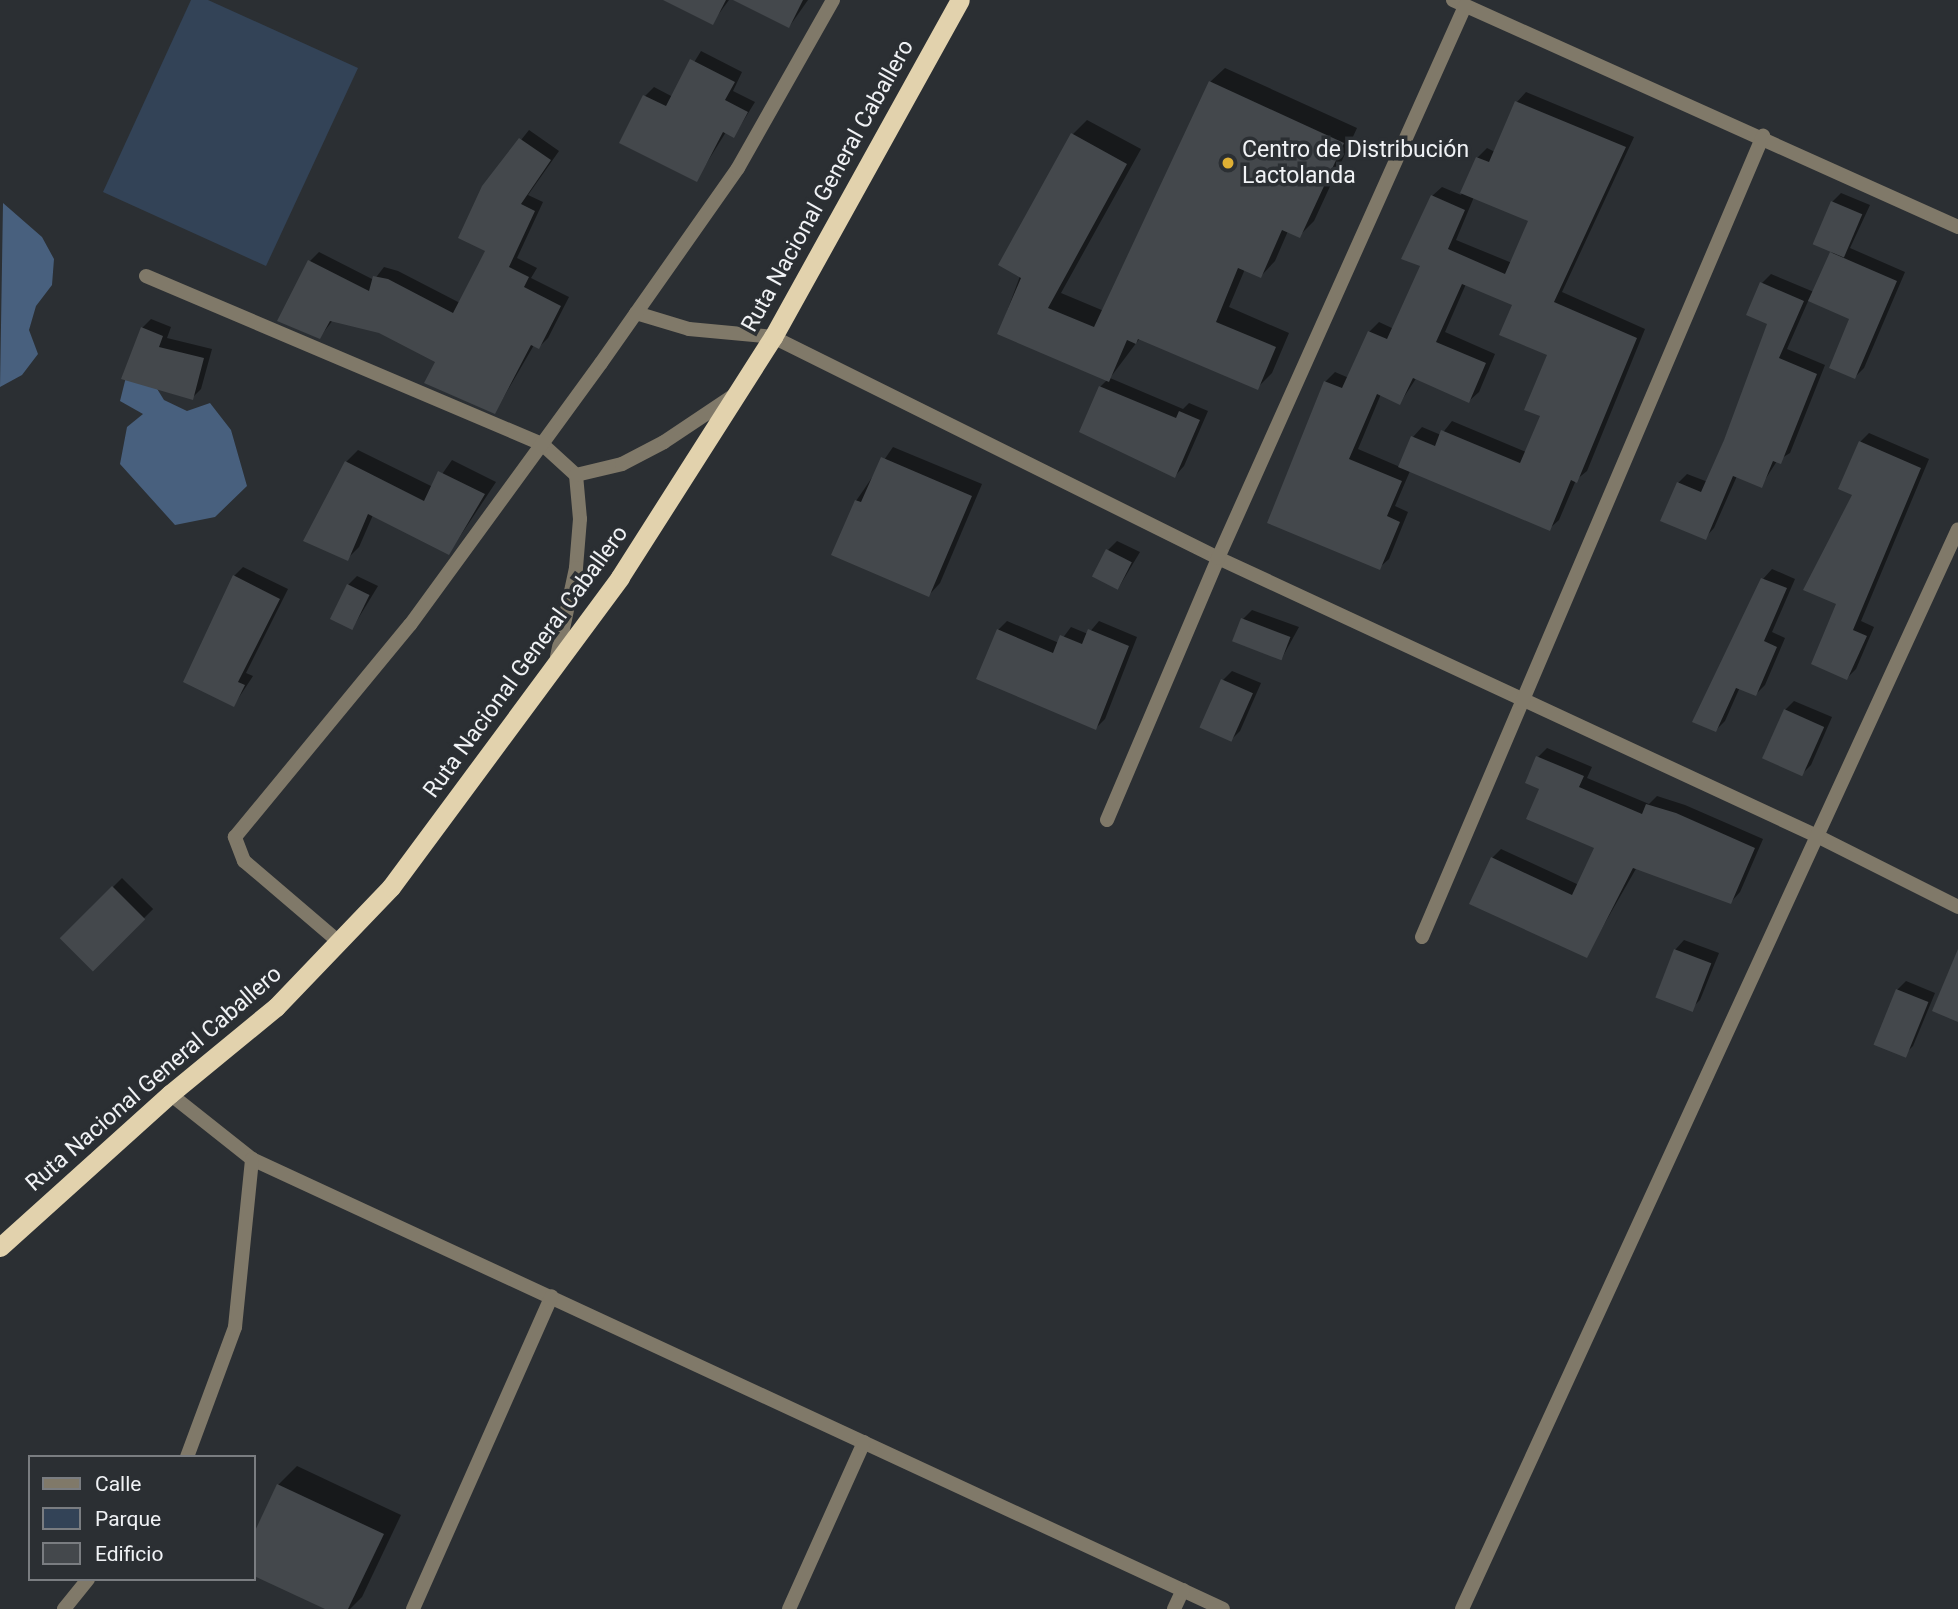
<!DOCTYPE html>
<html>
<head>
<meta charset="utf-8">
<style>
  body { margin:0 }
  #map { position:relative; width:1958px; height:1609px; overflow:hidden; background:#2b2f33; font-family:Roboto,sans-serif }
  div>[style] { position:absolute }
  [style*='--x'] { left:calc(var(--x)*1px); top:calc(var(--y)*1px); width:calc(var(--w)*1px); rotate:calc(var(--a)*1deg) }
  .green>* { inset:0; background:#334357 }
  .forest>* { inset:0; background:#48607e }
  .shadow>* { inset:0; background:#0007; transform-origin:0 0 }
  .building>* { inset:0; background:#44484c; transform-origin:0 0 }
  .minor>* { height:14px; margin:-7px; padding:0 7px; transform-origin:7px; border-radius:7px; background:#807969 }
  .trunk>* { height:19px; margin:-9.5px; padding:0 9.5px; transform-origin:9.5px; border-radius:9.5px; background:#e2d2ad }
  .dots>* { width:19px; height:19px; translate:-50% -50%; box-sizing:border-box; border:4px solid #2b2f33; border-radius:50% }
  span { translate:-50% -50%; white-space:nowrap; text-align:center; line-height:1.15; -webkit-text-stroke:7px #2b2f33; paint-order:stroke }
  .poi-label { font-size:23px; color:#f0f2f5 }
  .left { translate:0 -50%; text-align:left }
  .street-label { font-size:23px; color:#f0f2f5 }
  .legend { position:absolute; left:28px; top:1455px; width:228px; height:126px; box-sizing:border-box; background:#2b2f33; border:2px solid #7a7d81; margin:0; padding:9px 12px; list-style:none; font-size:21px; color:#f0f2f5 }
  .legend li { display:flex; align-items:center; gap:14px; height:35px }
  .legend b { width:35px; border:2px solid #7a7d81 }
</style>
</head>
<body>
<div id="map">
  <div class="green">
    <i style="clip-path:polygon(191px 0,208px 0,358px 68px,266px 266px,103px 192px)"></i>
  </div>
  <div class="forest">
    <i style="clip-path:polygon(3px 203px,42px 237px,54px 259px,52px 285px,36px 306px,29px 330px,38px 354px,22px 375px,0 387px)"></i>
    <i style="clip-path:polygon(126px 377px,151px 379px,164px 400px,187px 411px,210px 403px,231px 430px,247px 486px,215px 517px,175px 525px,120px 464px,127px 427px,143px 414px,120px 401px)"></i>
  </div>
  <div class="shadow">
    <i style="clip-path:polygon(667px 0,729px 0,712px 23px)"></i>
    <i style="clip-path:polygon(737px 0,808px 0,789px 27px)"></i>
    <i style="clip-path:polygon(701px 51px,742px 72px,733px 91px,755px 102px,734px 136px,726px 132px,696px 180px,645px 96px,654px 87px,673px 97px)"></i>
    <i style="clip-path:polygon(1225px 68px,1357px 128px,1314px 221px,1299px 236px,1288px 231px,1275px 261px,1261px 276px,1245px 269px,1229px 307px,1289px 333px,1272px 373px,1257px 388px,1140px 338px,1110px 378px,1183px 409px,1189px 403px,1208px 411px,1184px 466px,1175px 476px,1100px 387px,1108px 379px,999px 333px,1072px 135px,1087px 120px,1141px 149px,1061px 293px,1104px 311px,1210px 82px)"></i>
    <i style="clip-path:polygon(evenodd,1526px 92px,1634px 137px,1562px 292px,1645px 329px,1587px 471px,1576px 480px,1559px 520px,1549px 529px,1410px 471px,1395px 506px,1408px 512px,1389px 559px,1379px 568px,1325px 382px,1335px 372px,1349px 378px,1369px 332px,1379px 322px,1394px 329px,1423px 265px,1432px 196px,1442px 187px,1461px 195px,1477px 158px,1487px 148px,1495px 152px,1517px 102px,1526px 92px,1474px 197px,1530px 221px,1512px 263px,1456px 240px,1474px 197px,1526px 92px,1466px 284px,1514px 304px,1550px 354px,1542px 415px,1526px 452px,1452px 421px,1441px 435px,1422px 427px,1413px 437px,1400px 467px,1358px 449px,1381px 394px,1400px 403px,1417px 377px,1469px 401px,1479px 392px,1495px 354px,1445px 332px,1466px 284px)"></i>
    <i style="clip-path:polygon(529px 130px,559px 151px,528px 195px,543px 202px,517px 258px,537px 268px,531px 278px,569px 297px,548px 338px,539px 347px,534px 345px,495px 412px,437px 362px,380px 332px,333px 320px,320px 337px,310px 261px,319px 252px,374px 280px,384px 267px,398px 271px,460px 303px,488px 250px,484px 187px)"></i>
    <i style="clip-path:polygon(1841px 193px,1870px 205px,1850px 248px,1905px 272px,1864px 368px,1855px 377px,1852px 318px,1809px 299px,1787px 349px,1825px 365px,1790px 453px,1777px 461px,1761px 486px,1737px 476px,1714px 528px,1705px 538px,1678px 483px,1687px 474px,1708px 482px,1770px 323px,1762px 283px,1771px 274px,1814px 292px,1833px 251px,1832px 202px)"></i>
    <i style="clip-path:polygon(151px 319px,171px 327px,167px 338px,212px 349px,201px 389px,192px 398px,142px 328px)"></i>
    <i style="clip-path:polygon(1869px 433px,1929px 459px,1861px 621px,1874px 627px,1856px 669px,1847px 678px,1839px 603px,1860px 442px)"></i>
    <i style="clip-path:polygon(893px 447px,982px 484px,940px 583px,929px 595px,856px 501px)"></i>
    <i style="clip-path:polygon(358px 450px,433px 487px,452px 460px,496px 482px,449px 553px,373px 515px,359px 547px,347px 559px,346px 462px)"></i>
    <i style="clip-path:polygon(1117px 541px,1140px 552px,1119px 587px,1108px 550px)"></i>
    <i style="clip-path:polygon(243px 567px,288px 589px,246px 673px,253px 676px,234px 705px,234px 576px)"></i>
    <i style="clip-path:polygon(1772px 569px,1795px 579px,1772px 632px,1785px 638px,1765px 685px,1756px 694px,1740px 687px,1725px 721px,1716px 730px,1695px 721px,1763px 579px)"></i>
    <i style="clip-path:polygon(357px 576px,378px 586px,353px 627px,348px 585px)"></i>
    <i style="clip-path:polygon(1252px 610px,1299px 627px,1282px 658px,1243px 619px)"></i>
    <i style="clip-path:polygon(1007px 621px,1059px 643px,1071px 627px,1088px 634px,1099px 621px,1137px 637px,1105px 719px,1096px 728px,998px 630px)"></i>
    <i style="clip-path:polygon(1232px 671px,1261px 683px,1240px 731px,1231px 740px,1202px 727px,1223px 680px)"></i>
    <i style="clip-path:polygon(1794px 701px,1832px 717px,1811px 765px,1802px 774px,1785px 710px)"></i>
    <i style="clip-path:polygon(1547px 748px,1592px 767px,1587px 778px,1649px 804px,1657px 796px,1685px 805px,1763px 839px,1740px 892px,1731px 902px,1637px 867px,1586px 956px,1492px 858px,1501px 849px,1579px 885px,1596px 847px,1541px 788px,1538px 757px)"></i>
    <i style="left:122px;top:878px;width:44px;height:84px;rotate:45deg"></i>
    <i style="clip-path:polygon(1684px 940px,1719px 953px,1700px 1000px,1691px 1009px,1675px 950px)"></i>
    <i style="clip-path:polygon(1906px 981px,1935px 993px,1913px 1046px,1903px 1056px,1897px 990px)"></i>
    <i style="clip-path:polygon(297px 1466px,401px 1515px,362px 1597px,350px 1609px,330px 1609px,254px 1574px,254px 1537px,278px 1485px)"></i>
  </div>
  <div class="building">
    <i style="clip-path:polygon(663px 0,726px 0,713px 25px)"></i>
    <i style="clip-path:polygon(733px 0,803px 0,789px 28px)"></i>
    <i style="clip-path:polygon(690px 59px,735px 82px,725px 100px,748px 112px,734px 138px,723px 132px,697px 182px,619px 143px,643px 95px,666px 106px)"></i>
    <i style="clip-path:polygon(1209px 81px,1344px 143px,1300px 238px,1282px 230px,1261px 278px,1238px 268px,1216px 322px,1276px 347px,1258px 390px,1138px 339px,1136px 344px,1127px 340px,1109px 382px,997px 334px,1021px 278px,998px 265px,1071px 133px,1127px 164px,1048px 308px,1094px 327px)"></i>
    <i style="clip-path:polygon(1515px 101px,1626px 147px,1554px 302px,1637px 338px,1577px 483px,1571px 480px,1550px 531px,1398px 467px,1411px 436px,1435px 446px,1441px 430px,1520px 463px,1540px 416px,1524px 410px,1547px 355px,1499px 335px,1512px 305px,1462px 284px,1436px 342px,1486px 363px,1469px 403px,1413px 378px,1400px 405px,1377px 394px,1349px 459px,1402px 481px,1387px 516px,1400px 522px,1380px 570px,1267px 523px,1324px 381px,1342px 388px,1368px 331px,1387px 339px,1420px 266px,1401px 259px,1431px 195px,1465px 210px,1448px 249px,1505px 274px,1528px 221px,1460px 193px,1476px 157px,1489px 162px)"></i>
    <i style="clip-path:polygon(519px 138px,551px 160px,521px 204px,535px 211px,509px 267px,529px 277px,524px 287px,561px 306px,539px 349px,531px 345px,495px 414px,424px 383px,435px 362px,379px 333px,330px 321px,320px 339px,277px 321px,308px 260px,369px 291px,373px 276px,388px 279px,453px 313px,485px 251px,458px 238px,482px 186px)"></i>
    <i style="left:1831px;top:201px;width:34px;height:47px;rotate:23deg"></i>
    <i style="clip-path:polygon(1830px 252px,1897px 281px,1855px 379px,1829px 368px,1849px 319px,1808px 301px)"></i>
    <i style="clip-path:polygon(1760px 282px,1804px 301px,1779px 358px,1817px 374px,1781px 464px,1773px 461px,1762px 488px,1733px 476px,1706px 540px,1660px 521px,1677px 482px,1701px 492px,1724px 440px,1767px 324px,1746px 315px)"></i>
    <i style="clip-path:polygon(141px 327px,163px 336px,159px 347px,204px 358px,193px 400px,121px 379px)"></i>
    <i style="clip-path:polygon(1099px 386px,1176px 418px,1179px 411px,1200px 420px,1175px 478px,1079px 432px)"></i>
    <i style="clip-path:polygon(1859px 441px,1921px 468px,1853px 630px,1867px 636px,1847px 680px,1811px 664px,1836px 604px,1803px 590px,1852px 495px,1838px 489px)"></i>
    <i style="clip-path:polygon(881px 457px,972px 496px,929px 597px,831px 555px,855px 500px,861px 502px)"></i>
    <i style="clip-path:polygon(345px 461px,424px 501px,438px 471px,485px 494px,449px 555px,368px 514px,348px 561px,303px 541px)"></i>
    <i style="left:1106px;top:549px;width:29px;height:31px;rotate:27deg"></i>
    <i style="clip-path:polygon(233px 575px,280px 599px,238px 682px,245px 685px,234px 707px,183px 682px)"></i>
    <i style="clip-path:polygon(1761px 578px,1787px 588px,1764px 641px,1777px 647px,1756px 696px,1736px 688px,1716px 732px,1692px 722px)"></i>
    <i style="left:347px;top:584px;width:25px;height:39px;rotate:26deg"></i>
    <i style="left:1241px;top:618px;width:53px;height:25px;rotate:21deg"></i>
    <i style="clip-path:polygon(997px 629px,1053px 653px,1060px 635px,1082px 644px,1088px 629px,1129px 646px,1096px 730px,976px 679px)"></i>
    <i style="left:1221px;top:679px;width:35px;height:53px;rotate:24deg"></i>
    <i style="left:1784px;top:709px;width:44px;height:54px;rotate:24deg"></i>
    <i style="clip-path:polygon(1536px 756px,1584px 776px,1579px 787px,1642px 814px,1646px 804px,1676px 813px,1755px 848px,1731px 904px,1633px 868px,1587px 958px,1469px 904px,1491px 857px,1572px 895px,1594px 848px,1526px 819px,1539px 789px,1525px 783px)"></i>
    <i style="left:112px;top:886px;width:47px;height:74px;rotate:45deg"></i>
    <i style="left:1674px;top:949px;width:40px;height:52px;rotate:21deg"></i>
    <i style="clip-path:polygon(1958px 949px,1958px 1022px,1932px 1011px)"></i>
    <i style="left:1896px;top:989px;width:35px;height:60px;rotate:22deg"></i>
    <i style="clip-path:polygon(277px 1484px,384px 1534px,348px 1609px,325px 1609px,254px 1576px,254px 1533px)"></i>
  </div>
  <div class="minor">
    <i style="--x:1453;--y:0;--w:554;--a:24.2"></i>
    <i style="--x:146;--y:276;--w:430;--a:23"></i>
    <i style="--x:542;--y:444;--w:46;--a:42.4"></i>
    <i style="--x:576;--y:475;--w:44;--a:84.8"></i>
    <i style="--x:580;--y:519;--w:49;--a:94.7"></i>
    <i style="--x:576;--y:568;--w:91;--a:102.1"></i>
    <i style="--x:636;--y:313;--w:55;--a:16.8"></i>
    <i style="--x:689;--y:329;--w:84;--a:5.4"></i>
    <i style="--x:773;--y:337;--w:497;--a:26.4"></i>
    <i style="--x:1218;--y:558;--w:663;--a:24.9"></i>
    <i style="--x:1819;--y:837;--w:156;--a:26.7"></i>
    <i style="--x:576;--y:475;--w:47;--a:-13.4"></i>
    <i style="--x:622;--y:464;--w:47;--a:-27.6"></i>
    <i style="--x:664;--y:442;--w:83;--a:-33.7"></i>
    <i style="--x:1107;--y:820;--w:285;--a:-67"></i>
    <i style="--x:1218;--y:558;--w:605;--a:-65.89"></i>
    <i style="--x:1422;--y:937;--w:871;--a:-66.94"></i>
    <i style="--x:339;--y:942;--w:125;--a:-139.5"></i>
    <i style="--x:244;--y:861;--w:26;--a:-111"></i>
    <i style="--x:235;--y:837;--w:275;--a:-50.5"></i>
    <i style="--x:410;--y:625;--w:324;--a:-53.9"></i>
    <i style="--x:601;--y:363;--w:238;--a:-54.9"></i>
    <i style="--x:738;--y:168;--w:193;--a:-60.5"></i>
    <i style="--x:170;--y:1094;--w:105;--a:38.4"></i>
    <i style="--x:252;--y:1159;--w:1070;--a:24.86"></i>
    <i style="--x:187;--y:1457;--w:139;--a:-69.7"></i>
    <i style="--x:235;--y:1327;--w:169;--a:-84.2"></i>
    <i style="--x:64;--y:1609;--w:38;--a:-51"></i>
    <i style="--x:413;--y:1609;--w:342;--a:-66.1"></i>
    <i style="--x:789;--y:1609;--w:183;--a:-65.8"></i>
    <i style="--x:1174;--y:1609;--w:21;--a:-65"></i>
    <i style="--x:1462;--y:1609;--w:1188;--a:-65.33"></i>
  </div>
  <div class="trunk">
    <i style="--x:0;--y:1247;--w:229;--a:-42"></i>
    <i style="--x:170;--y:1094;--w:137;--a:-39.4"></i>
    <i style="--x:276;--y:1007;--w:166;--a:-46.2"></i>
    <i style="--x:391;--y:887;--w:385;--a:-53.5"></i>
    <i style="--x:620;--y:577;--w:285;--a:-57.5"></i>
    <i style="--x:773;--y:337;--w:385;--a:-61"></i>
  </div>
  <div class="dots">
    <i style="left:1228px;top:163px;background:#dfb034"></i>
  </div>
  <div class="poi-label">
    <span class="left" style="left:1242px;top:163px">Centro de Distribución<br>Lactolanda</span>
  </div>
  <div class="street-label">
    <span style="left:828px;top:186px;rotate:-61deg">Ruta Nacional General Caballero</span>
    <span style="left:526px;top:662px;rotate:-54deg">Ruta Nacional General Caballero</span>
    <span style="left:154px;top:1079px;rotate:-41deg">Ruta Nacional General Caballero</span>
  </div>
  <ul class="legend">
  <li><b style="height:9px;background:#807969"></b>Calle</li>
  <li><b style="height:19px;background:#334357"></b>Parque</li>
  <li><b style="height:19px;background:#44484c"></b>Edificio</li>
  </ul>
</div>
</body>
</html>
